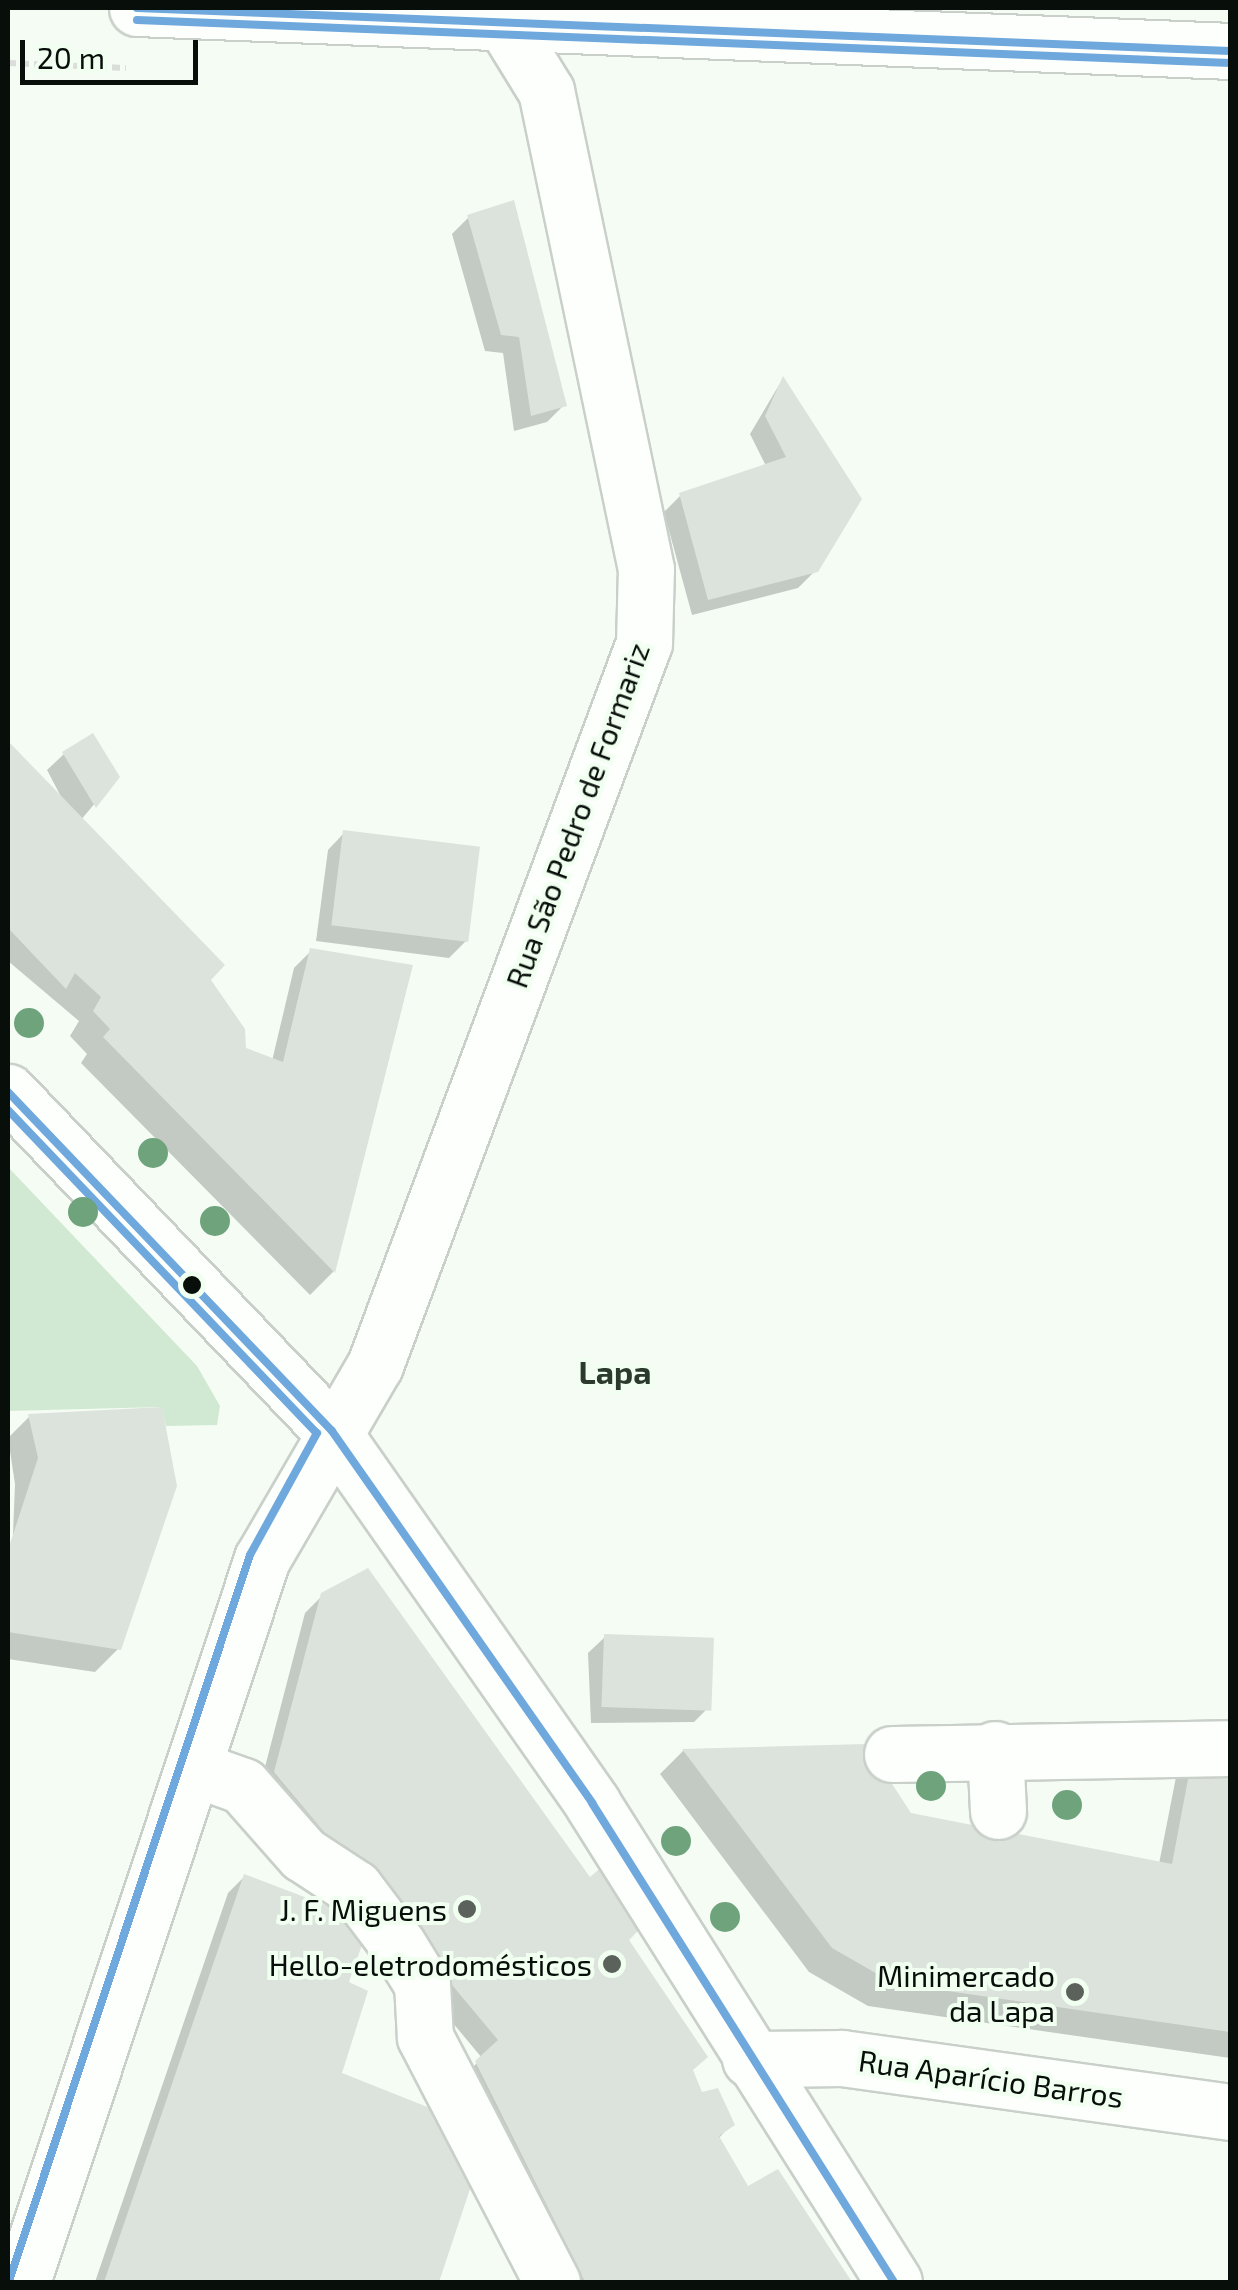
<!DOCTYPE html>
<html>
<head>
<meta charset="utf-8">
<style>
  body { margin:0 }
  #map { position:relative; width:1238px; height:2290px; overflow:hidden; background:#f4fcf4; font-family:"Exo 2",sans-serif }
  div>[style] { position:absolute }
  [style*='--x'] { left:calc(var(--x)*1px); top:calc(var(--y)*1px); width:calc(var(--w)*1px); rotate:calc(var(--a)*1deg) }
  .green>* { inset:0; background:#d1e9d2 }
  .shadow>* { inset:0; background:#0003 }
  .building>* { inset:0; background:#dce3dc; transform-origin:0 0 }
  .path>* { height:6px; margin-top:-3px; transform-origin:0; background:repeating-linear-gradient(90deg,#daddda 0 8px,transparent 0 13px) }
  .roads { filter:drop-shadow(2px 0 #c9cfc9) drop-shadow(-2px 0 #c9cfc9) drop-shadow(0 2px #c9cfc9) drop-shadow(0 -2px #c9cfc9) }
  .minor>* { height:55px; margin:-27.5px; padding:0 27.5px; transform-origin:27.5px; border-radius:27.5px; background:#fdfffd }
  .major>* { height:55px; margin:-27.5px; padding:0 27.5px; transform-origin:27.5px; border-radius:27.5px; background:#fdfffd }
  .bus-1>* { height:8px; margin:-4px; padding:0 4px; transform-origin:4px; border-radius:4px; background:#6fa8dc }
  .bus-2>* { height:8px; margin:-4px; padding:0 4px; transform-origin:4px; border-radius:4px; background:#6fa8dc }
  .trees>* { width:30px; height:30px; margin:-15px; border-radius:50%; background:#6ea37c }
  .dots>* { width:28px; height:28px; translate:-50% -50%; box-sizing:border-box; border:5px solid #f0fff0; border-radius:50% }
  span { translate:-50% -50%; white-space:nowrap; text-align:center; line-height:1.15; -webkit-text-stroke:8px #f0fff0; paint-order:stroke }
  .street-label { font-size:30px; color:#080e09 }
  .poi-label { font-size:30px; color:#080e09 }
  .right { translate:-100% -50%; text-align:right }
  .neighbourhood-label { font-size:32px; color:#2b3a2c; font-weight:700 }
  .frame { position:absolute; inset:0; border:10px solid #080e09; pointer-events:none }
  .scale { position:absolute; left:20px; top:40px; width:178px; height:45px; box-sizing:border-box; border:5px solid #080e09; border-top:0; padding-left:12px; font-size:30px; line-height:35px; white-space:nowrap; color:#080e09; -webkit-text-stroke:8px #f0fff0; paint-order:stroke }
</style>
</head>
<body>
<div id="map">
  <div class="green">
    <i style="clip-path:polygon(8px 1167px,197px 1366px,220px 1406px,217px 1425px,166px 1426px,161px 1407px,8px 1411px)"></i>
  </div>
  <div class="shadow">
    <i style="clip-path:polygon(469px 217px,564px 405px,547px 422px,514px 431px,503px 353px,485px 351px,452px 234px)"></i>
    <i style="clip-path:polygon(782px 380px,816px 570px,798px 588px,692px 615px,664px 512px,681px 495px,766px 466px,750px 434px)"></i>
    <i style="clip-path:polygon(8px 746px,67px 808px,47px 770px,64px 754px,117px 777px,80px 821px,207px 980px,244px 1050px,272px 1061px,294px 968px,311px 951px,410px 967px,333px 1272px,310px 1295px,81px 1063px,87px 1054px,70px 1036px,79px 1021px,8px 961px)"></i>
    <i style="clip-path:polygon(344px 833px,466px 941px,449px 958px,316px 941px,328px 850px)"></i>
    <i style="clip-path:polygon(29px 1417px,119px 1648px,95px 1672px,8px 1659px,15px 1484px,8px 1438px)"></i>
    <i style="clip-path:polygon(323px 1595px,626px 1939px,700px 2095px,732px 2124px,718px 2139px,747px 2189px,778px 2172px,847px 2282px,549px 2282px,460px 2080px,482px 2058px,259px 1790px,305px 1613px)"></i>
    <i style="clip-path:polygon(605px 1637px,711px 1705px,694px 1722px,591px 1723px,588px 1653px)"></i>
    <i style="clip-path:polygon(864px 1747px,910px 1815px,1159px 1864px,1176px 1777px,1193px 1760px,1230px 1768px,1230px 2058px,868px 2006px,809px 1972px,660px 1774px,683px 1751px)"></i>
    <i style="clip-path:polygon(245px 1876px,346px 1983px,339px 2075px,469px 2186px,437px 2282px,95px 2282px,228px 1893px)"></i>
  </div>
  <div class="building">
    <i style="clip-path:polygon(514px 200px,567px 406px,531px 416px,519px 337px,501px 335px,467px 215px)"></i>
    <i style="clip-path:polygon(783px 376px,862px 499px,818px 572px,708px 600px,679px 493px,786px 457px,765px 416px)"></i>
    <i style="clip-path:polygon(93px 733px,120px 777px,96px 808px,62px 752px)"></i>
    <i style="clip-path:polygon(8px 741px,225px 965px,211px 980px,245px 1029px,246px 1048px,283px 1062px,310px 948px,413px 965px,335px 1273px,103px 1037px,110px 1029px,93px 1011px,101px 997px,75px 973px,66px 989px,8px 928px)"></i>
    <i style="left:343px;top:830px;width:138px;height:96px;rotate:7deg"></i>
    <i style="clip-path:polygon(162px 1407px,177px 1486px,121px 1650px,8px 1632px,8px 1550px,38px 1458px,28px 1414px)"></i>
    <i style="clip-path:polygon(368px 1568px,590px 1877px,604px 1865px,644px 1925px,629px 1940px,708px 2057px,693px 2070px,702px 2092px,718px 2088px,735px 2125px,719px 2136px,748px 2186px,778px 2169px,852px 2282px,585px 2282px,475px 2061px,498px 2040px,274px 1772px,321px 1593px)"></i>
    <i style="left:604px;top:1634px;width:110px;height:73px;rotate:2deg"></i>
    <i style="clip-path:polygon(866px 1744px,911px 1813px,1172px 1864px,1192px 1758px,1230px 1765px,1230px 2032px,893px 1983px,832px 1948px,682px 1749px)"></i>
    <i style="clip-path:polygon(244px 1874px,370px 1922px,349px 1982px,368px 1991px,342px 2073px,430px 2108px,471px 2186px,439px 2282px,104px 2282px)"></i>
  </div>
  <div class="path">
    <i style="--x:8;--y:63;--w:118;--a:2.4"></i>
  </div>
  <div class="roads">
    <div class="minor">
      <i style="--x:8;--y:1092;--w:469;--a:46.3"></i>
      <i style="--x:332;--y:1431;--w:454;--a:55"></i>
      <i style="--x:592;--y:1803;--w:566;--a:57.77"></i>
      <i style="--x:995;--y:1749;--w:62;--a:87.2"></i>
      <i style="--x:892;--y:1754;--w:338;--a:-1"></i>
      <i style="--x:193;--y:1768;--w:53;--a:19.8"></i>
      <i style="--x:243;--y:1786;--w:91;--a:48.6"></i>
      <i style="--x:303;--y:1854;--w:62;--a:33.2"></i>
      <i style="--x:355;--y:1888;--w:71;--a:53"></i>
      <i style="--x:398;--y:1945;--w:46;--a:58.4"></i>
      <i style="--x:422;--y:1984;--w:53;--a:86.8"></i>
      <i style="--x:425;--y:2037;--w:276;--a:62.6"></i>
      <i style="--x:750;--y:2059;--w:92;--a:-0.6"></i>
      <i style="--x:842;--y:2058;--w:392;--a:7.9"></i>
      <i style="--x:22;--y:2282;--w:762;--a:-71.64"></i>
      <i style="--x:262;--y:1559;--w:225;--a:-59.8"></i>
      <i style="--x:375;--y:1365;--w:770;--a:-69.57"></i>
      <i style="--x:644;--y:643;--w:74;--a:-88.5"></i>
      <i style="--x:646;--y:569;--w:488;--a:-101.8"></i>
      <i style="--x:546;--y:91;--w:97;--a:-121.6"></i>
    </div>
    <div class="major">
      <i style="--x:137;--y:8;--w:1094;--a:2.25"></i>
    </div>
  </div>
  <div class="bus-1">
    <i style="--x:137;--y:8;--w:1094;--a:2.25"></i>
    <i style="--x:8;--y:1092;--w:469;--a:46.3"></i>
    <i style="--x:332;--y:1431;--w:454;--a:55"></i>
    <i style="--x:592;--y:1803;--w:566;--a:57.77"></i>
  </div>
  <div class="bus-2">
    <i style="--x:137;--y:20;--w:1094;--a:2.25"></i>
    <i style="--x:8;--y:1110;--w:447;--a:46.3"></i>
    <i style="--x:317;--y:1433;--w:139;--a:118.8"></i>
    <i style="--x:250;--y:1555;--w:762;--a:108.36"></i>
  </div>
  <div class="trees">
    <i style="left:29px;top:1023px"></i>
    <i style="left:153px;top:1153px"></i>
    <i style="left:83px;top:1212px"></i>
    <i style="left:215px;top:1221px"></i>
    <i style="left:931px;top:1786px"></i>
    <i style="left:1067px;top:1805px"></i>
    <i style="left:676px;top:1841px"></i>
    <i style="left:725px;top:1917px"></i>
  </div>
  <div class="dots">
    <i style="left:192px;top:1285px;background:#080e09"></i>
    <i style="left:467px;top:1909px;background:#5b615b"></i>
    <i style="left:612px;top:1964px;background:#5b615b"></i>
    <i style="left:1075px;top:1992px;background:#5b615b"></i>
  </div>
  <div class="street-label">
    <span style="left:577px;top:815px;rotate:-70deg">Rua São Pedro de Formariz</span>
    <span style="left:991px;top:2078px;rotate:8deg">Rua Aparício Barros</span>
  </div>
  <div class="poi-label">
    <span class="right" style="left:447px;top:1909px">J. F. Miguens</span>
    <span class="right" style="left:592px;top:1964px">Hello-eletrodomésticos</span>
    <span class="right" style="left:1055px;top:1992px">Minimercado<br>da Lapa</span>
  </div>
  <div class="neighbourhood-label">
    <span style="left:615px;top:1371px">Lapa</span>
  </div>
  <div class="frame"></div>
  <div class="scale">20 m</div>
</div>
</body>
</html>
